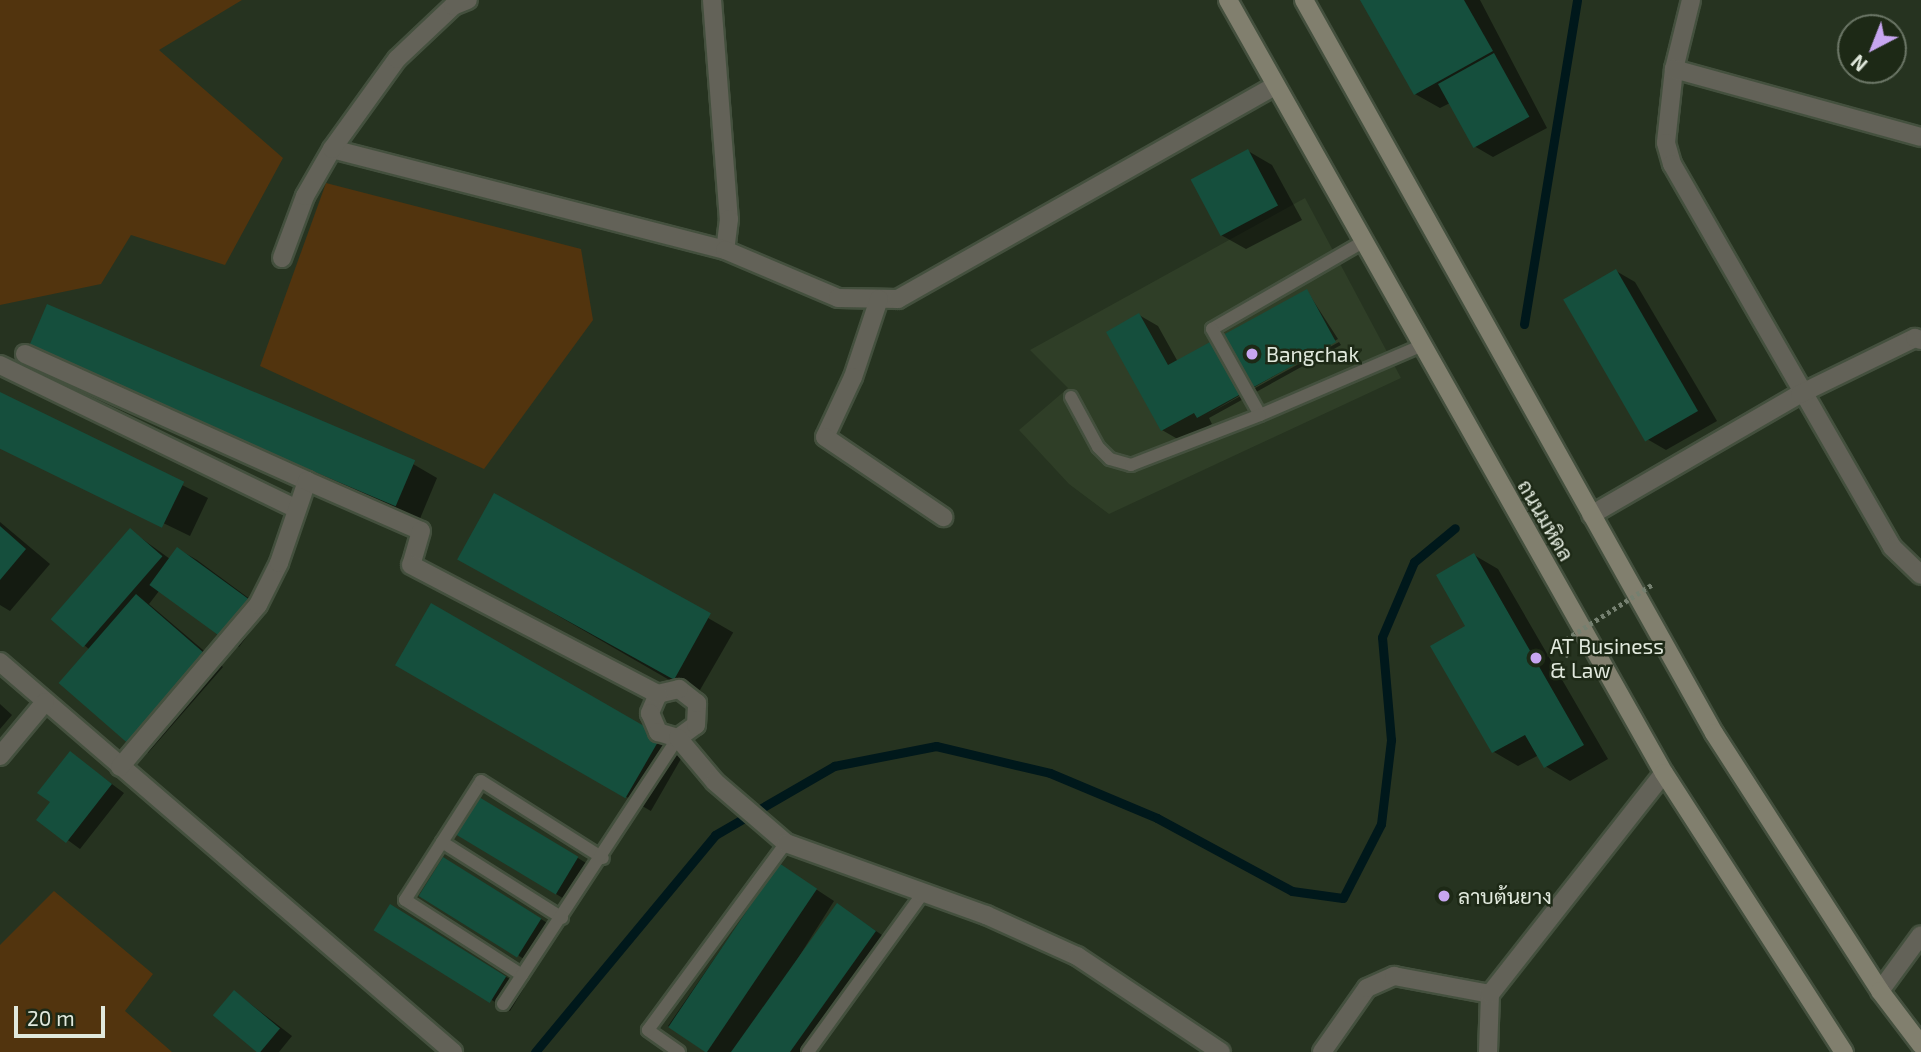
<!DOCTYPE html>
<html>
<head>
<meta charset="utf-8">
<style>
  body { margin:0 }
  #map { position:relative; width:1921px; height:1052px; overflow:hidden; background:#263320; font-family:"Exo 2",Sarabun,sans-serif }
  div>[style] { position:absolute }
  [style*='--x'] { left:calc(var(--x)*1px); top:calc(var(--y)*1px); width:calc(var(--w)*1px); rotate:calc(var(--a)*1deg) }
  .built>* { inset:0; background:#2f3e27 }
  .green>* { inset:0; background:#52340e }
  .shadow>* { inset:0; background:#0007; transform-origin:0 0 }
  .stream>* { height:9px; margin:-4.5px; padding:0 4.5px; transform-origin:4.5px; border-radius:4.5px; background:#00181b }
  .building>* { inset:0; background:#154f3d; transform-origin:0 0 }
  .path>* { height:4.5px; margin-top:-2.25px; transform-origin:0; background:repeating-linear-gradient(90deg,#758070 0 3.5px,transparent 0 7px) }
  .roads { filter:drop-shadow(2px 0 #44503e) drop-shadow(-2px 0 #44503e) drop-shadow(0 2px #44503e) drop-shadow(0 -2px #44503e) }
  .service>* { height:12px; margin:-6px; padding:0 6px; transform-origin:6px; border-radius:6px; background:#636258 }
  .minor>* { height:18px; margin:-9px; padding:0 9px; transform-origin:9px; border-radius:9px; background:#636258 }
  .tertiary>* { height:18px; margin:-9px; padding:0 9px; transform-origin:9px; border-radius:9px; background:#636258 }
  .secondary>* { height:18px; margin:-9px; padding:0 9px; transform-origin:9px; border-radius:9px; background:#817f6e }
  .path-bridge>* { height:4.5px; margin-top:-2.25px; transform-origin:0; background:repeating-linear-gradient(90deg,#758070 0 3.5px,transparent 0 7px) }
  .dots>* { width:19px; height:19px; translate:-50% -50%; box-sizing:border-box; border:4px solid #1d2916; border-radius:50% }
  span { translate:-50% -50%; white-space:nowrap; text-align:center; line-height:1.15; -webkit-text-stroke:5px #1d2916; paint-order:stroke }
  .poi-label { font-size:21px; color:#e1e9dd }
  .left { translate:0 -50%; text-align:left }
  .street-label { font-size:21px; color:#e1e9dd }
  .north { position:absolute; left:1837px; top:14px; width:70px; height:70px; box-sizing:border-box; background:#1d2916; border:2px solid #6b7666; border-radius:50%; rotate:222deg; font-size:19px; font-weight:700; line-height:28px; text-align:center; color:#e1e9dd }
  .north::after { content:''; display:block; margin:auto; width:24px; height:32px; background:#c7a6f0; clip-path:polygon(50% 0,100% 100%,50% 72%,0 100%) }
  .scale { position:absolute; left:14px; top:1006px; width:91px; height:32px; box-sizing:border-box; border:4px solid #e1e9dd; border-top:0; padding-left:9px; font-size:21px; line-height:24px; white-space:nowrap; color:#e1e9dd; -webkit-text-stroke:5px #1d2916; paint-order:stroke }
</style>
</head>
<body>
<div id="map">
  <div class="built">
    <i style="clip-path:polygon(1305px 198px,1401px 378px,1109px 514px,1069px 484px,1019px 430px,1068px 388px,1030px 350px)"></i>
  </div>
  <div class="green">
    <i style="clip-path:polygon(0 0,242px 0,159px 50px,283px 158px,225px 265px,131px 235px,101px 284px,0 305px)"></i>
    <i style="clip-path:polygon(326px 183px,581px 249px,593px 320px,484px 469px,260px 366px)"></i>
    <i style="clip-path:polygon(54px 891px,153px 974px,125px 1011px,172px 1052px,0 1052px,0 945px)"></i>
  </div>
  <div class="shadow">
    <i style="clip-path:polygon(1362px 0,1480px 0,1547px 128px,1493px 157px,1474px 146px,1450px 103px,1440px 108px,1415px 94px)"></i>
    <i style="clip-path:polygon(1248px 151px,1272px 165px,1302px 220px,1246px 249px,1221px 235px)"></i>
    <i style="clip-path:polygon(1616px 271px,1635px 282px,1717px 421px,1666px 450px,1647px 439px)"></i>
    <i style="clip-path:polygon(1307px 291px,1338px 339px,1206px 415px,1339px 342px,1341px 345px,1209px 418px,1212px 424px,1181px 441px,1162px 430px,1139px 315px,1158px 326px,1178px 362px)"></i>
    <i style="clip-path:polygon(54px 363px,413px 464px,437px 478px,419px 521px)"></i>
    <i style="clip-path:polygon(0 394px,208px 498px,190px 536px,0 444px)"></i>
    <i style="left:495px;top:495px;width:275px;height:73px;rotate:30deg"></i>
    <i style="clip-path:polygon(0 522px,50px 564px,10px 611px,0 605px)"></i>
    <i style="clip-path:polygon(130px 530px,170px 559px,178px 549px,197px 560px,266px 611px,239px 647px,159px 591px,149px 604px,223px 667px,148px 753px,129px 742px,90px 650px,52px 619px)"></i>
    <i style="clip-path:polygon(1474px 555px,1498px 569px,1608px 759px,1570px 781px,1545px 766px,1539px 755px,1518px 766px,1494px 752px,1468px 626px)"></i>
    <i style="left:432px;top:606px;width:292px;height:68px;rotate:30deg"></i>
    <i style="clip-path:polygon(0 704px,12px 715px,0 729px)"></i>
    <i style="clip-path:polygon(70px 753px,124px 793px,80px 849px,39px 819px,52px 802px)"></i>
    <i style="clip-path:polygon(499px 810px,596px 869px,574px 905px,556px 894px)"></i>
    <i style="clip-path:polygon(779px 865px,834px 901px,783px 982px,837px 905px,894px 943px,816px 1052px,706px 1052px,668px 1026px)"></i>
    <i style="clip-path:polygon(463px 870px,560px 931px,537px 967px,519px 956px)"></i>
    <i style="clip-path:polygon(410px 917px,524px 988px,510px 1011px,376px 930px)"></i>
    <i style="clip-path:polygon(235px 992px,292px 1036px,279px 1052px,258px 1052px,215px 1016px)"></i>
  </div>
  <div class="stream">
    <i style="--x:1524;--y:324;--w:328;--a:-80.7"></i>
    <i style="--x:535;--y:1052;--w:282;--a:-50.3"></i>
    <i style="--x:715;--y:835;--w:138;--a:-30.1"></i>
    <i style="--x:834;--y:766;--w:104;--a:-11.1"></i>
    <i style="--x:936;--y:746;--w:117;--a:13.3"></i>
    <i style="--x:1050;--y:773;--w:116;--a:22.8"></i>
    <i style="--x:1157;--y:818;--w:153;--a:28.4"></i>
    <i style="--x:1292;--y:891;--w:51;--a:7.8"></i>
    <i style="--x:1343;--y:898;--w:83;--a:-62.8"></i>
    <i style="--x:1381;--y:824;--w:85;--a:-83.2"></i>
    <i style="--x:1391;--y:740;--w:103;--a:-95"></i>
    <i style="--x:1382;--y:637;--w:82;--a:-66.9"></i>
    <i style="--x:1414;--y:562;--w:53;--a:-39.7"></i>
  </div>
  <div class="building">
    <i style="clip-path:polygon(1360px 0,1464px 0,1493px 51px,1414px 95px)"></i>
    <i style="left:1494px;top:53px;width:73px;height:64px;rotate:61deg"></i>
    <i style="left:1248px;top:149px;width:64px;height:65px;rotate:62deg"></i>
    <i style="left:1616px;top:269px;width:164px;height:61px;rotate:60deg"></i>
    <i style="clip-path:polygon(1307px 289px,1336px 342px,1197px 418px,1194px 413px,1161px 431px,1106px 332px,1139px 313px,1168px 365px)"></i>
    <i style="left:47px;top:304px;width:400px;height:50px;rotate:23deg"></i>
    <i style="left:0;top:392px;width:205px;height:51px;rotate:26deg"></i>
    <i style="left:494px;top:493px;width:248px;height:76px;rotate:29deg"></i>
    <i style="clip-path:polygon(0 526px,26px 549px,0 580px)"></i>
    <i style="left:130px;top:528px;width:43px;height:121px;rotate:41deg"></i>
    <i style="left:177px;top:547px;width:88px;height:47px;rotate:36deg"></i>
    <i style="clip-path:polygon(1474px 553px,1584px 745px,1544px 768px,1525px 735px,1492px 753px,1430px 646px,1465px 626px,1436px 575px)"></i>
    <i style="left:136px;top:594px;width:92px;height:118px;rotate:41deg"></i>
    <i style="left:431px;top:603px;width:266px;height:72px;rotate:30deg"></i>
    <i style="clip-path:polygon(70px 751px,112px 784px,66px 843px,36px 820px,50px 802px,37px 793px)"></i>
    <i style="left:479px;top:797px;width:116px;height:44px;rotate:31deg"></i>
    <i style="left:443px;top:857px;width:116px;height:46px;rotate:32deg"></i>
    <i style="left:779px;top:863px;width:46px;height:198px;rotate:34deg"></i>
    <i style="clip-path:polygon(837px 903px,876px 931px,790px 1052px,731px 1052px)"></i>
    <i style="left:390px;top:904px;width:137px;height:31px;rotate:32deg"></i>
    <i style="left:234px;top:990px;width:60px;height:33px;rotate:40deg"></i>
  </div>
  <div class="path">
    <i style="--x:1554;--y:647;--w:17;--a:31"></i>
  </div>
  <div class="roads">
    <div class="service">
      <i style="--x:1361;--y:243;--w:172;--a:150"></i>
      <i style="--x:1212;--y:329;--w:98;--a:60.8"></i>
      <i style="--x:1260;--y:415;--w:174;--a:-23.3"></i>
      <i style="--x:1071;--y:397;--w:57;--a:61.6"></i>
      <i style="--x:1098;--y:447;--w:17;--a:45"></i>
      <i style="--x:1110;--y:459;--w:22;--a:16"></i>
      <i style="--x:1131;--y:465;--w:138;--a:-21.2"></i>
      <i style="--x:442;--y:842;--w:142;--a:32.3"></i>
      <i style="--x:522;--y:975;--w:139;--a:-147.3"></i>
      <i style="--x:405;--y:900;--w:141;--a:-57.4"></i>
      <i style="--x:481;--y:781;--w:144;--a:32.3"></i>
      <i style="--x:503;--y:1004;--w:318;--a:-56.7"></i>
      <i style="--x:679;--y:1052;--w:38;--a:-145"></i>
      <i style="--x:648;--y:1030;--w:232;--a:-53.6"></i>
      <i style="--x:808;--y:1052;--w:198;--a:-54.1"></i>
    </div>
    <div class="minor">
      <i style="--x:712;--y:0;--w:220;--a:85.6"></i>
      <i style="--x:729;--y:219;--w:31;--a:97"></i>
      <i style="--x:1691;--y:0;--w:71;--a:103.8"></i>
      <i style="--x:1674;--y:69;--w:74;--a:96.2"></i>
      <i style="--x:1666;--y:143;--w:22;--a:74"></i>
      <i style="--x:1672;--y:164;--w:442;--a:60.1"></i>
      <i style="--x:1892;--y:547;--w:40;--a:44"></i>
      <i style="--x:1674;--y:69;--w:256;--a:15.4"></i>
      <i style="--x:332;--y:149;--w:406;--a:14.4"></i>
      <i style="--x:725;--y:250;--w:123;--a:23"></i>
      <i style="--x:838;--y:298;--w:60;--a:1"></i>
      <i style="--x:898;--y:299;--w:433;--a:-29.5"></i>
      <i style="--x:282;--y:258;--w:66;--a:-69.6"></i>
      <i style="--x:305;--y:196;--w:54;--a:-60.1"></i>
      <i style="--x:332;--y:149;--w:111;--a:-54.2"></i>
      <i style="--x:397;--y:59;--w:77;--a:-43.4"></i>
      <i style="--x:453;--y:6;--w:16;--a:-22"></i>
      <i style="--x:879;--y:299;--w:82;--a:108.4"></i>
      <i style="--x:853;--y:377;--w:66;--a:115"></i>
      <i style="--x:825;--y:437;--w:143;--a:34.1"></i>
      <i style="--x:25;--y:354;--w:309;--a:24.2"></i>
      <i style="--x:0;--y:365;--w:330;--a:25.9"></i>
      <i style="--x:1591;--y:515;--w:241;--a:-30.1"></i>
      <i style="--x:1800;--y:394;--w:128;--a:-26"></i>
      <i style="--x:1915;--y:338;--w:6;--a:18"></i>
      <i style="--x:0;--y:662;--w:598;--a:40.73"></i>
      <i style="--x:678;--y:738;--w:22;--a:-36"></i>
      <i style="--x:696;--y:725;--w:22;--a:-87"></i>
      <i style="--x:697;--y:703;--w:23;--a:-142"></i>
      <i style="--x:679;--y:689;--w:22;--a:167"></i>
      <i style="--x:658;--y:694;--w:21;--a:113"></i>
      <i style="--x:650;--y:713;--w:21;--a:67"></i>
      <i style="--x:658;--y:732;--w:21;--a:17"></i>
      <i style="--x:678;--y:738;--w:57;--a:49.9"></i>
      <i style="--x:715;--y:782;--w:94;--a:40.7"></i>
      <i style="--x:786;--y:843;--w:213;--a:19.8"></i>
      <i style="--x:986;--y:915;--w:100;--a:24.3"></i>
      <i style="--x:1077;--y:956;--w:173;--a:33.7"></i>
      <i style="--x:0;--y:756;--w:70;--a:-50.2"></i>
      <i style="--x:120;--y:767;--w:213;--a:-49.6"></i>
      <i style="--x:258;--y:605;--w:47;--a:-63.4"></i>
      <i style="--x:279;--y:563;--w:87;--a:-71.1"></i>
      <i style="--x:307;--y:481;--w:124;--a:23.7"></i>
      <i style="--x:421;--y:531;--w:35;--a:106"></i>
      <i style="--x:411;--y:565;--w:279;--a:27.6"></i>
      <i style="--x:1880;--y:991;--w:69;--a:-53.8"></i>
    </div>
    <div class="tertiary">
      <i style="--x:1322;--y:1052;--w:78;--a:-54.9"></i>
      <i style="--x:1367;--y:988;--w:30;--a:-24"></i>
      <i style="--x:1394;--y:976;--w:98;--a:10.6"></i>
      <i style="--x:1488;--y:1052;--w:58;--a:-88"></i>
      <i style="--x:1490;--y:994;--w:281;--a:-51.8"></i>
    </div>
    <div class="secondary">
      <i style="--x:1228;--y:0;--w:887;--a:60.58"></i>
      <i style="--x:1664;--y:773;--w:332;--a:57.2"></i>
      <i style="--x:1304;--y:0;--w:840;--a:60.78"></i>
      <i style="--x:1714;--y:733;--w:307;--a:57.2"></i>
      <i style="--x:1880;--y:991;--w:68;--a:52.8"></i>
    </div>
  </div>
  <div class="path-bridge">
    <i style="--x:1554;--y:647;--w:117;--a:-32.5"></i>
  </div>
  <div class="dots">
    <i style="left:1252px;top:354px;background:#c7a6f0"></i>
    <i style="left:1536px;top:658px;background:#c7a6f0"></i>
    <i style="left:1444px;top:896px;background:#c7a6f0"></i>
  </div>
  <div class="poi-label">
    <span class="left" style="left:1266px;top:354px">Bangchak</span>
    <span class="left" style="left:1550px;top:658px">AT Business<br>&amp; Law</span>
    <span class="left" style="left:1458px;top:896px">ลาบต้นยาง</span>
  </div>
  <div class="street-label">
    <span style="left:1546px;top:520px;rotate:60deg">ถนนมหิดล</span>
  </div>
  <div class="north">N</div>
  <div class="scale">20 m</div>
</div>
</body>
</html>
